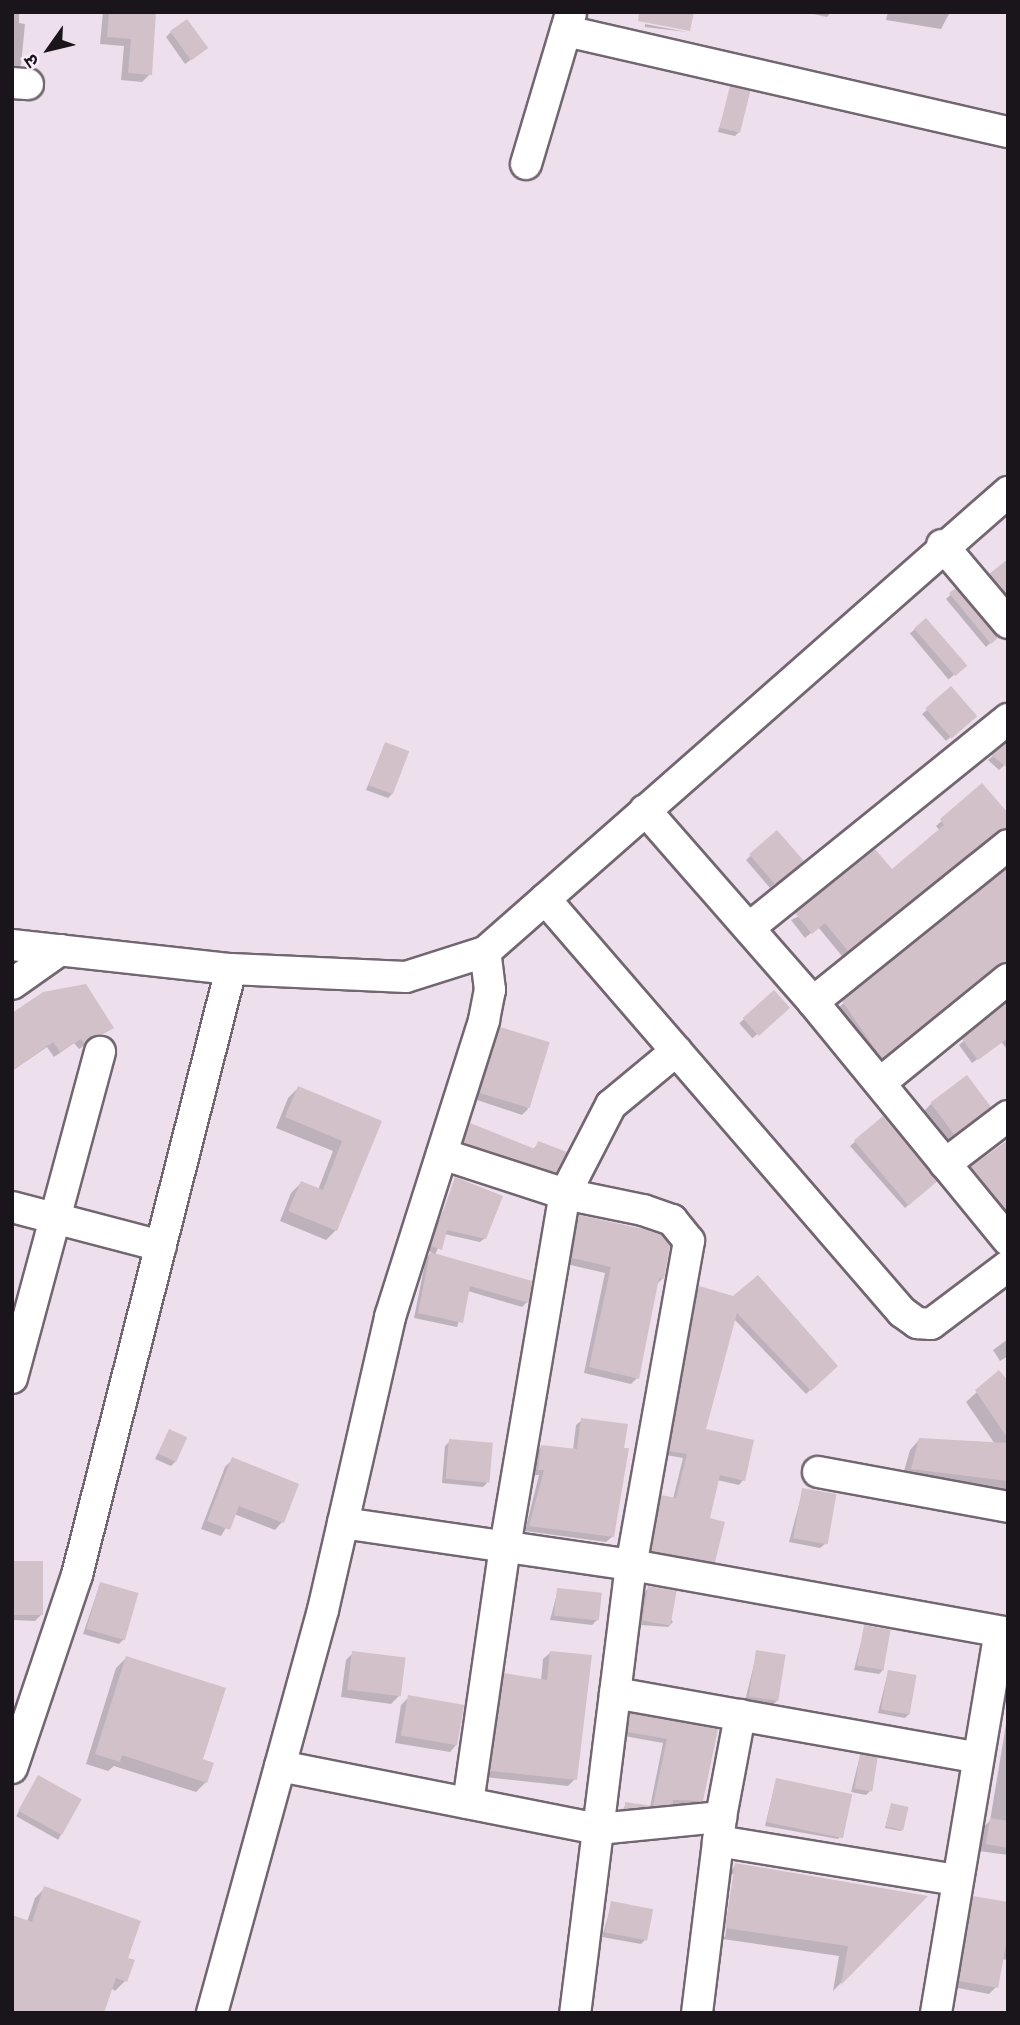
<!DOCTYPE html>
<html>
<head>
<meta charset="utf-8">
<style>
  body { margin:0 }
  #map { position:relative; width:1020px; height:2025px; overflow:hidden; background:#eddfeb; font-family:Roboto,"Noto Sans Devanagari",sans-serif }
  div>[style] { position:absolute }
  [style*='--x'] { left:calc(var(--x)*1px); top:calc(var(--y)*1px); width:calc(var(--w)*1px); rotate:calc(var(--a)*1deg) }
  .shadow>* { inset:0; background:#0003; transform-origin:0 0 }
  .building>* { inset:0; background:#d2c1c9; transform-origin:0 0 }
  .roads { filter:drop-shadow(2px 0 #726671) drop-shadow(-2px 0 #726671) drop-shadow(0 2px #726671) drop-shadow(0 -2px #726671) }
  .minor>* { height:30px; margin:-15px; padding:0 15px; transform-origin:15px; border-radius:15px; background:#fff }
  span { translate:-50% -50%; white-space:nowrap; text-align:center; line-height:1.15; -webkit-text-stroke:7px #faecf9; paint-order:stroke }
  .frame { position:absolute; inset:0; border:14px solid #1a151a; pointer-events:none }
  .north { position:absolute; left:14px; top:14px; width:70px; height:70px; -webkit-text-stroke:5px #faecf9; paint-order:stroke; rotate:236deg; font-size:19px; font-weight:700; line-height:28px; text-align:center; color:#1a151a }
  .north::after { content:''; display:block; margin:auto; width:24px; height:32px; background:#1a151a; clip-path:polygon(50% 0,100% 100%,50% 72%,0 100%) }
</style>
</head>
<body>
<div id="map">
  <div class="shadow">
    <i style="clip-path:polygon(12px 12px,19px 12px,19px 23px,25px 24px,21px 65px,12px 70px)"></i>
    <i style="clip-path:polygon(103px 12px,155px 12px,150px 74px,142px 82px,121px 80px,124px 46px,100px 44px)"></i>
    <i style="clip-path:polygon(804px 12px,831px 12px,827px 17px)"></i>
    <i style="clip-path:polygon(888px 12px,950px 12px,941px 29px,886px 20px)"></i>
    <i style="clip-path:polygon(645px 24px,687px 32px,645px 27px)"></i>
    <i style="clip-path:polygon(171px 32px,201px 52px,185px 64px,166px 37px)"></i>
    <i style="clip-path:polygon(731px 88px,740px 131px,735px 136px,718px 132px)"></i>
    <i style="clip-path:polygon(1008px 561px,1008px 608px,985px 581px)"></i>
    <i style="clip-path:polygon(955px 591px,997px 637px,986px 647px,946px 599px)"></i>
    <i style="left:926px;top:620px;width:60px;height:21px;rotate:50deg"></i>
    <i style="clip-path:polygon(927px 710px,974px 716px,946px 741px,922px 714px)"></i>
    <i style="clip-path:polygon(385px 744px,393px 793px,388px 798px,366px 790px)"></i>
    <i style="clip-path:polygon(993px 756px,1008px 762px,999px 770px,988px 760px)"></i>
    <i style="clip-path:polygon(981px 785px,1007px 826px,842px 956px,818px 927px,805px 938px,791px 920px,891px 872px,940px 831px,936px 826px)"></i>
    <i style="clip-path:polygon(776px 832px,797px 865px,770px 888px,746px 860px)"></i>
    <i style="clip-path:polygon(1008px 868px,1008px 967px,990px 970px,877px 1062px,839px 1007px)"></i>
    <i style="left:774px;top:993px;width:20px;height:46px;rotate:49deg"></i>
    <i style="clip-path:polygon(1008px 1002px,1008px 1050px,1001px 1042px,972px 1063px,959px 1045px)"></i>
    <i style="clip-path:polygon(12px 1016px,112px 1028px,79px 1049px,74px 1043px,54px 1057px,47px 1047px,12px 1071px)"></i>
    <i style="clip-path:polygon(501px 1029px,528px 1109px,522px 1115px,474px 1099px,494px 1036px)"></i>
    <i style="clip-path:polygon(298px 1088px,380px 1121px,336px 1230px,326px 1240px,280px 1221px,291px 1193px,301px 1183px,318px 1190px,333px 1151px,276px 1128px,288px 1098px)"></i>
    <i style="clip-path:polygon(932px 1103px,981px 1114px,946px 1141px,924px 1111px)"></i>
    <i style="clip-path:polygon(883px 1118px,930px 1186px,905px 1208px,850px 1146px)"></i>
    <i style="clip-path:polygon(470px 1125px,533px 1150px,538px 1143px,555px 1172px,550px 1177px,460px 1147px)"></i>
    <i style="clip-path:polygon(1008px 1141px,1008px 1227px,965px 1174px)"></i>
    <i style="clip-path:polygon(456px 1179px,485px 1238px,480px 1242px,444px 1234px,435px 1255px,527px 1302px,522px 1307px,468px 1291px,457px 1327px,414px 1318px,426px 1258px,432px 1252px,427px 1251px)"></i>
    <i style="clip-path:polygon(580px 1217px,663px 1278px,656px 1285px,637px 1378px,631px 1384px,584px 1373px,605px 1273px,566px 1264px,573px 1223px)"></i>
    <i style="clip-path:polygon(699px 1288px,835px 1366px,806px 1394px,734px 1319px,704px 1430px,743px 1480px,739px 1485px,717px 1480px,708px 1519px,714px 1562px,709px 1566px,648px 1555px,657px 1502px,662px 1497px,673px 1499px,683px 1458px,666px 1455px,695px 1292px)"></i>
    <i style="clip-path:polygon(1008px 1339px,1008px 1356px,1000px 1361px,993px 1350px)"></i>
    <i style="clip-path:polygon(998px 1373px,1008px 1384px,1008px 1492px,902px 1478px,910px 1450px,920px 1439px,995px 1444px,966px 1402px)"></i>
    <i style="clip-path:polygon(582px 1420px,612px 1537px,606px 1542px,525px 1531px,539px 1475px,533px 1475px,536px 1453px,541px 1447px,573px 1450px,576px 1425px)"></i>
    <i style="clip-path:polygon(169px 1431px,176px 1461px,171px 1466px,155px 1459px)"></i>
    <i style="clip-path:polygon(450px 1441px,487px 1483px,483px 1487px,442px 1483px,445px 1446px)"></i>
    <i style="clip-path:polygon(233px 1459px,282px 1522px,275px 1530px,234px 1514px,221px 1536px,201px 1529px,225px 1467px)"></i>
    <i style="clip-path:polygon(803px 1490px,825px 1544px,820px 1548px,789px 1542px)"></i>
    <i style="clip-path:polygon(12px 1564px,42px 1614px,35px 1621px,12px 1620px)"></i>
    <i style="clip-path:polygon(100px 1584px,124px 1639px,119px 1644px,83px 1634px)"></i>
    <i style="clip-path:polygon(649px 1588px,673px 1622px,668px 1627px,641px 1625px,644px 1592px)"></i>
    <i style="clip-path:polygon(558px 1590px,597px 1620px,592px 1625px,550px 1620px)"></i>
    <i style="clip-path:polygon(865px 1627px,884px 1669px,879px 1674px,854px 1670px)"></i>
    <i style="clip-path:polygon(757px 1652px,777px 1701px,772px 1705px,745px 1701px)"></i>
    <i style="clip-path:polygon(353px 1653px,399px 1696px,391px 1704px,341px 1697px,346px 1660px)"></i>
    <i style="clip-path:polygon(550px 1653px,575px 1779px,568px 1786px,484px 1777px,498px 1682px,505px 1675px,541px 1681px,543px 1659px)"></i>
    <i style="clip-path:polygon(126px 1658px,206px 1782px,196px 1792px,114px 1766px,108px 1771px,86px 1764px,116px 1668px)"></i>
    <i style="clip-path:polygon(888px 1672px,910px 1713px,905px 1718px,878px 1713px)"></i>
    <i style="clip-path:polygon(409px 1697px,457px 1744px,450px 1752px,395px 1743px,401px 1705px)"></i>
    <i style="clip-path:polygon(1008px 1712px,1008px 1855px,979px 1851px,983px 1827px,990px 1821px)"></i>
    <i style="clip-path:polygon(631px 1715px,716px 1730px,701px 1800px,696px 1805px,670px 1804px,621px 1813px,626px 1804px,650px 1807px,663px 1743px,624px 1736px)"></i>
    <i style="clip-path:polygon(860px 1756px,871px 1790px,866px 1795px,851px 1792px)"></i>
    <i style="left:38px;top:1777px;width:48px;height:45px;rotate:29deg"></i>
    <i style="clip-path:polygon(776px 1780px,842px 1834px,838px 1839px,765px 1826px)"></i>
    <i style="clip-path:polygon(891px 1805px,902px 1829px,901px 1831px,885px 1828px)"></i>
    <i style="clip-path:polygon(evenodd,736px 1865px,924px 1898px,833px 1991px,839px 1956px,716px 1938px,726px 1875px,736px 1865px,732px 1874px,735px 1874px,725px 1937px,722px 1936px,732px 1874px)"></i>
    <i style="clip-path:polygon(45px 1888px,126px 1959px,125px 1981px,115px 1991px,27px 1922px,35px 1898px)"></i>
    <i style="clip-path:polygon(974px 1898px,1008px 1904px,1008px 1960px,1001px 1959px,996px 1987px,989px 1994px,953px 1987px,967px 1904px)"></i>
    <i style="clip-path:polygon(612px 1903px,646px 1939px,641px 1944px,602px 1937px)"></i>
  </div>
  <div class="building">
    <i style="clip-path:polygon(109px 12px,156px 12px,152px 75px,128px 73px,131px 39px,107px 37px)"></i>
    <i style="clip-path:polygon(639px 12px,694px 12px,690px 31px,638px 21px)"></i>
    <i style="left:187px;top:19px;width:36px;height:21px;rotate:54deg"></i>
    <i style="left:730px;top:86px;width:21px;height:43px;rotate:14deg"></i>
    <i style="clip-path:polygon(1008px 559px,1008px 596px,989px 574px)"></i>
    <i style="clip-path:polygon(956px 588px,999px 637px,991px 644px,949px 593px)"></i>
    <i style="left:926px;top:618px;width:63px;height:16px;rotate:49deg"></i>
    <i style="left:951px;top:686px;width:40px;height:34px;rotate:49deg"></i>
    <i style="left:385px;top:742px;width:26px;height:46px;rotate:21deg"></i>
    <i style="clip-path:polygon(1008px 742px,1008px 768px,991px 755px)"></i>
    <i style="clip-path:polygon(982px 783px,1008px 813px,1008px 828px,997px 831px,848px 951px,825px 923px,812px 934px,795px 913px,875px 849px,892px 869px,944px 825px,940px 819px)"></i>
    <i style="left:777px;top:830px;width:41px;height:37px;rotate:49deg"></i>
    <i style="clip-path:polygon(1008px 868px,1008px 962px,997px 965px,882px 1059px,842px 1001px)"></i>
    <i style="clip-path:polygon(86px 984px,114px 1028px,85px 1044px,81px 1039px,60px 1052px,53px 1042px,12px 1071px,12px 1013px,43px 992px)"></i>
    <i style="left:774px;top:990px;width:24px;height:42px;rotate:48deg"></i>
    <i style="clip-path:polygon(1008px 1002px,1008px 1038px,978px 1060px,962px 1039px)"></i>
    <i style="left:500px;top:1027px;width:52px;height:69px;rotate:17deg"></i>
    <i style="left:967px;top:1075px;width:40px;height:46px;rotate:53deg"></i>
    <i style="clip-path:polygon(298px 1086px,382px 1121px,337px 1231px,288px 1211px,301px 1181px,323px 1190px,342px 1141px,285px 1117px)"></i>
    <i style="left:883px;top:1116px;width:85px;height:38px;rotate:50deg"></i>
    <i style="clip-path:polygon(470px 1123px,535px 1149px,538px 1141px,567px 1152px,556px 1173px,464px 1143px)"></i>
    <i style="clip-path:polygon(1008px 1140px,1008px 1212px,970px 1167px)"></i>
    <i style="clip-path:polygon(455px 1177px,503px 1196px,486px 1239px,447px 1230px,442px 1250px,431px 1246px)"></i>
    <i style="clip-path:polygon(579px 1215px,643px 1229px,662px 1235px,670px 1246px,664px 1279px,659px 1278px,639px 1379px,589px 1367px,611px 1267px,572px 1258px)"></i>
    <i style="clip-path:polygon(430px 1252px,532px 1281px,529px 1303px,470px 1286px,463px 1323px,418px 1313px)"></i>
    <i style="clip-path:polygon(758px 1275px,838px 1366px,811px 1391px,737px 1313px,706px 1429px,754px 1440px,745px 1481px,720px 1475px,710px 1518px,725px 1522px,715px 1562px,651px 1551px,661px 1495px,676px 1498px,687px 1454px,669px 1451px,699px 1286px,733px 1296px)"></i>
    <i style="clip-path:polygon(999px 1370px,1008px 1381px,1008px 1439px,975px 1390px)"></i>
    <i style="clip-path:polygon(581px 1418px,628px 1424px,624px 1448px,629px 1448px,614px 1537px,529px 1526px,544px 1470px,538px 1470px,541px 1445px,577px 1449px)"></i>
    <i style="left:169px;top:1429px;width:20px;height:27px;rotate:24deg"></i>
    <i style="clip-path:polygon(919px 1438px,1008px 1443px,1008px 1481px,911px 1469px)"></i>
    <i style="left:449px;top:1439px;width:44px;height:40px;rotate:5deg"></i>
    <i style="clip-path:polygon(232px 1457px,299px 1484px,284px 1523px,239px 1506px,230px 1530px,207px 1521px)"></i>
    <i style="left:802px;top:1488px;width:35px;height:51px;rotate:10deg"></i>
    <i style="left:12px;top:1561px;width:31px;height:54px"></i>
    <i style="left:100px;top:1582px;width:40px;height:49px;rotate:16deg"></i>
    <i style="left:648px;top:1586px;width:29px;height:35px;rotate:10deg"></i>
    <i style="left:557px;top:1588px;width:45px;height:28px;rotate:6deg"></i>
    <i style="left:864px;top:1625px;width:27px;height:41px;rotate:10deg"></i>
    <i style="left:756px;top:1650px;width:30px;height:47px;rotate:9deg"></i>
    <i style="left:352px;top:1651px;width:54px;height:39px;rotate:7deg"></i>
    <i style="clip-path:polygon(550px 1651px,592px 1655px,577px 1780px,490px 1771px,504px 1673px,547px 1680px)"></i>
    <i style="clip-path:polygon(126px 1656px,226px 1688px,203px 1759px,214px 1763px,207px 1783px,122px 1755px,120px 1762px,95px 1754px)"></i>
    <i style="left:888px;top:1670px;width:29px;height:40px;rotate:10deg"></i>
    <i style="left:408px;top:1695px;width:57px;height:41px;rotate:10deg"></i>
    <i style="clip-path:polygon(630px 1713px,718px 1729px,703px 1801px,673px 1800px,673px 1804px,625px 1809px,625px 1802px,653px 1806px,667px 1739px,628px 1732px)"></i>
    <i style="left:860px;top:1754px;width:18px;height:35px;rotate:9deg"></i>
    <i style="left:38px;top:1775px;width:50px;height:41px;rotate:29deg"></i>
    <i style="left:776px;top:1778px;width:78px;height:45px;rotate:12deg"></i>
    <i style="left:891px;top:1803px;width:18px;height:24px;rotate:13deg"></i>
    <i style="clip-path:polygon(990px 1818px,1008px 1821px,1008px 1848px,986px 1844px)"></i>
    <i style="clip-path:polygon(735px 1863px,928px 1896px,841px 1985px,848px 1946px,725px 1928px)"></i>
    <i style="clip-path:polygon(44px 1886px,141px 1921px,128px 1958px,135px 1960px,127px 1982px,116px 1978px,104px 2013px,12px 2013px,12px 1915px,32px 1922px)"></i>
    <i style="clip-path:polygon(973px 1896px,1008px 1902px,1008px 1934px,998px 1988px,959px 1981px)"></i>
    <i style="left:611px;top:1901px;width:43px;height:32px;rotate:11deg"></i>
  </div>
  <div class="roads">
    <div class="minor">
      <i style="--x:566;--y:31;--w:453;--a:12.9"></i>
      <i style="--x:12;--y:83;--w:16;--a:4"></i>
      <i style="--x:526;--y:164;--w:158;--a:-73.4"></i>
      <i style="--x:942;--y:545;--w:102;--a:49.8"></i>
      <i style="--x:645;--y:810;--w:255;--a:48.8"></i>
      <i style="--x:813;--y:1002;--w:308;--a:50.7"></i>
      <i style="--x:545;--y:899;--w:546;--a:49.16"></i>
      <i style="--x:902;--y:1312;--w:19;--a:36"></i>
      <i style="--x:917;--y:1323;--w:14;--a:4"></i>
      <i style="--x:931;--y:1324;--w:96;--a:-37"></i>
      <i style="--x:749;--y:928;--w:333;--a:-38.9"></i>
      <i style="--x:12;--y:945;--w:220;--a:6.3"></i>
      <i style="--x:231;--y:969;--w:175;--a:2.6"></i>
      <i style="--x:406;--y:977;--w:83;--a:-17.6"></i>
      <i style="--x:485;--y:952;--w:697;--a:-41.33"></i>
      <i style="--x:12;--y:984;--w:59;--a:-35.3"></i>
      <i style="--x:813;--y:1002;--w:250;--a:-38.8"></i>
      <i style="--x:880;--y:1083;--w:165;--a:-39.1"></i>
      <i style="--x:442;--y:1154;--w:129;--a:18"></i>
      <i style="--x:565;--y:1194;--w:80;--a:11.6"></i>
      <i style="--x:643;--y:1210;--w:31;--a:19"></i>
      <i style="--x:672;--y:1220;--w:27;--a:51"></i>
      <i style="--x:689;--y:1241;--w:329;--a:100.1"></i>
      <i style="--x:631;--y:1565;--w:451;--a:97.1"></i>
      <i style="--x:945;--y:1164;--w:79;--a:-37.3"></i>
      <i style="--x:12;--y:1207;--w:154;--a:14.7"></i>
      <i style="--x:12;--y:1378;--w:338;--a:-74.9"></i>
      <i style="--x:818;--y:1472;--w:193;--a:10.4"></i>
      <i style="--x:343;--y:1523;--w:291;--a:8.3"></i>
      <i style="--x:631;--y:1565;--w:383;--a:10.2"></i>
      <i style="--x:615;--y:1693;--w:367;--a:10.1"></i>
      <i style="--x:280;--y:1766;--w:324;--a:11.2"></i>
      <i style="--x:598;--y:1829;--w:124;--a:-5.6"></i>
      <i style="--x:12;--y:1768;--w:204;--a:-71.4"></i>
      <i style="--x:77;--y:1575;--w:625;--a:-75.74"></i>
      <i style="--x:468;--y:1803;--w:259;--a:-81.8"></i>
      <i style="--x:505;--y:1547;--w:358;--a:-80.4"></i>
      <i style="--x:565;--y:1194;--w:100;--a:-62.7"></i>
      <i style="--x:611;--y:1105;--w:85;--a:-39.7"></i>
      <i style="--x:718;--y:1841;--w:242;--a:9.3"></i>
      <i style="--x:212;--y:2013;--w:418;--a:-74.6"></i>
      <i style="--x:323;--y:1610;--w:301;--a:-77.1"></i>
      <i style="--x:390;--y:1317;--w:312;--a:-72.4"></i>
      <i style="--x:484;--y:1020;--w:31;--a:-79"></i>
      <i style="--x:490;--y:990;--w:38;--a:-97"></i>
      <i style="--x:697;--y:2013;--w:197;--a:-83"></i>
      <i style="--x:721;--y:1817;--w:104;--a:-79.4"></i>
      <i style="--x:936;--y:2013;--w:386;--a:-80.5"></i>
    </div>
  </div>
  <div class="frame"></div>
  <div class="north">उ</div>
</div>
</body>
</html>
